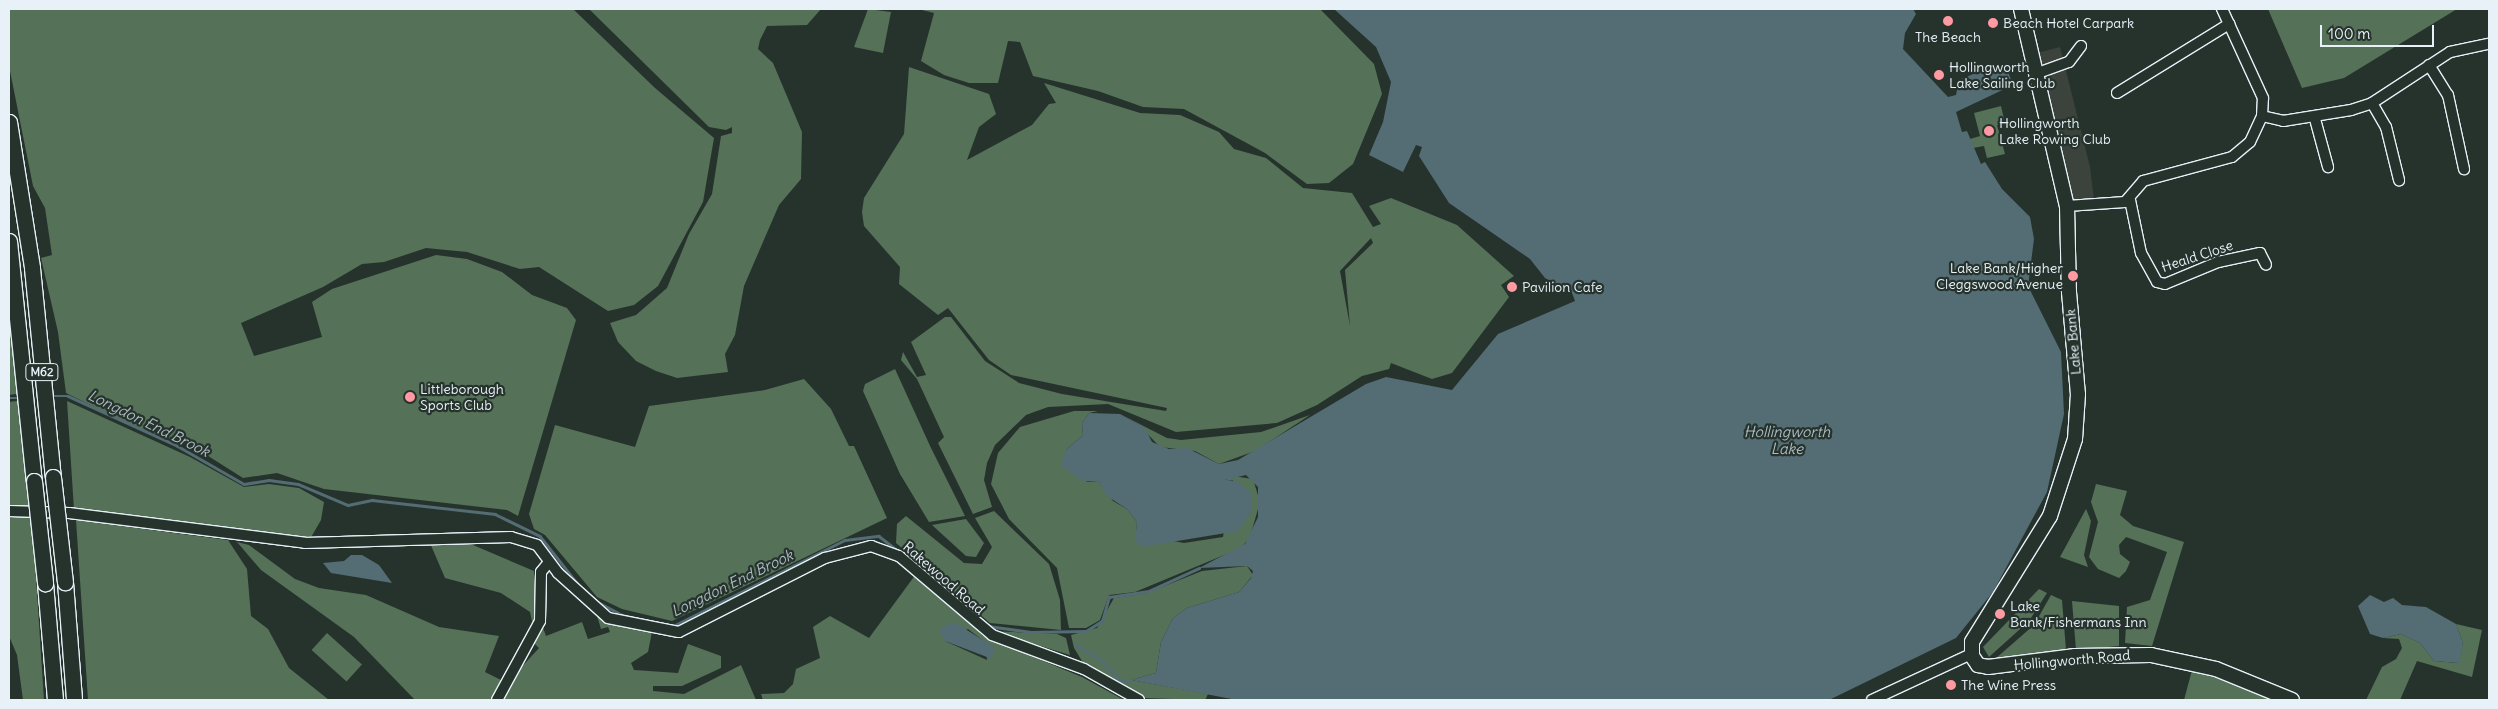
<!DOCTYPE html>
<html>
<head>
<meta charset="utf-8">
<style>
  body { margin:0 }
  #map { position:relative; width:2498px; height:709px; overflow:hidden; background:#26332d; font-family:Delius,sans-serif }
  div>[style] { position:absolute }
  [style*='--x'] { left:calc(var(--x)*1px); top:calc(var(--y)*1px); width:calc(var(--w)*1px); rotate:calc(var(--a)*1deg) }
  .built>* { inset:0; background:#3c433d }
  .green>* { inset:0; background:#557158; transform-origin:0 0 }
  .water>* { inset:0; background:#546c73 }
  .stream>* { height:2.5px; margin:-1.25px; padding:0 1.25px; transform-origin:1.25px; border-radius:1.25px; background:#546c73 }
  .roads { filter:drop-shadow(1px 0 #e8f1f8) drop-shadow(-1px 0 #e8f1f8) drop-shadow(0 1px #e8f1f8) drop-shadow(0 -1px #e8f1f8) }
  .minor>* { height:10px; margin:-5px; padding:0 5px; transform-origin:5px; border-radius:5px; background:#26332d }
  .major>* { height:14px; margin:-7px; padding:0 7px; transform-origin:7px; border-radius:7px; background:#26332d }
  .highway>* { height:15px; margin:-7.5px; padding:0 7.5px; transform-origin:7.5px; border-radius:7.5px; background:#26332d }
  .bridges { filter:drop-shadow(1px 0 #e8f1f8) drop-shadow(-1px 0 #e8f1f8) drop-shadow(0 1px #e8f1f8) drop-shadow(0 -1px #e8f1f8) }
  .highway-bridge>* { height:15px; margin:-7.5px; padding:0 7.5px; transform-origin:7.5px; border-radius:7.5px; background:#26332d }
  .dots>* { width:14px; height:14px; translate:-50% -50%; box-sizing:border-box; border:2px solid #26332d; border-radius:50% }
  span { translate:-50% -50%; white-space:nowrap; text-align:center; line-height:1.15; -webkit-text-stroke:4.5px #26332d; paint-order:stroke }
  .shield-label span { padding:1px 4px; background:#26332d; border:1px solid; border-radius:4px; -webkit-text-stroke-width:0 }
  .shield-label { font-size:12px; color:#e8f1f8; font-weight:700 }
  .poi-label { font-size:14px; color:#e8f1f8 }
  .left { translate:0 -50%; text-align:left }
  .right { translate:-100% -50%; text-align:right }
  .street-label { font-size:14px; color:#e8f1f8 }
  .water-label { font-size:15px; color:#adbcc3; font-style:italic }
  .frame { position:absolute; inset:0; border:10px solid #e8f1f8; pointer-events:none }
  .scale { position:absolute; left:2320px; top:25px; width:114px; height:22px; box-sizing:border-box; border:2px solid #e8f1f8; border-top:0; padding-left:6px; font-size:15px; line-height:18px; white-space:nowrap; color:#e8f1f8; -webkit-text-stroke:4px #26332d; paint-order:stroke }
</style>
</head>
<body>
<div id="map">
  <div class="built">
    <i style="clip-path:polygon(2060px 47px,2090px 167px,2094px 200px,2071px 202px,2037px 53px)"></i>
  </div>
  <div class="green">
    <i style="clip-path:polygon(9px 9px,573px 9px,655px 88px,714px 138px,703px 202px,658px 286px,634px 305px,608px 311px,539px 267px,520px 269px,467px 252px,426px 248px,384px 262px,362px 264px,323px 287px,241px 323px,254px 356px,322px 337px,312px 302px,332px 289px,436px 255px,467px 259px,502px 272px,532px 295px,567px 308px,576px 320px,518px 516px,507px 510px,324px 489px,277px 473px,243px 478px,194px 447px,135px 427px,66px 393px,58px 332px,41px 258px,52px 255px,45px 208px,33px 186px,9px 66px)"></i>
    <i style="clip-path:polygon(589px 9px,821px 9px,807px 25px,767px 26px,760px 40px,758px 49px,773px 63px,802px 132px,801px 179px,779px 205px,744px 286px,735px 335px,725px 354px,728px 372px,677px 378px,656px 371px,636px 361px,618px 342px,610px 323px,636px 315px,667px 288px,689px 234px,712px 194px,721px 136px,732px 133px,732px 127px,726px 130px,709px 127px)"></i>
    <i style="clip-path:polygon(868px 9px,891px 12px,883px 53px,854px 47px)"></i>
    <i style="clip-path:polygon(918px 9px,1320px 9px,1374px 64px,1382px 94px,1353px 164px,1329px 183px,1307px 184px,1265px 153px,1184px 109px,1143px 107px,1098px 91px,1033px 76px,1020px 42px,1008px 41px,998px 83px,969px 83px,944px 75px,921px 61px,934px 13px)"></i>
    <i style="clip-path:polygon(2268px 9px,2457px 9px,2344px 78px,2302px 88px)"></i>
    <i style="clip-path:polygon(evenodd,909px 67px,989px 94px,996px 114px,979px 127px,967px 160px,1032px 125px,1049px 104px,1056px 103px,1044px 83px,1140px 113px,1180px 115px,1219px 132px,1234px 149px,1266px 158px,1303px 188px,1352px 193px,1373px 227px,1381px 224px,1369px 206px,1391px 198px,1457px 225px,1514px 276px,1501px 285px,1509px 297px,1452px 373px,1432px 379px,1391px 363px,1389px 369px,1362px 376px,1317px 405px,1277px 423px,1176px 432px,1108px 404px,1048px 407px,1026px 415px,995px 445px,987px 463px,984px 480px,992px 507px,973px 514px,938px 443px,944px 437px,917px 379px,901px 360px,903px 352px,917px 377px,926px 375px,911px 342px,945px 317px,951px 317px,985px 361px,1019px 383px,1062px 394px,1166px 411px,1167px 408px,1011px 375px,989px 360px,948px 308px,938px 315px,899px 284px,900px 267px,864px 226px,862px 212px,864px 198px,904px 134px,909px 67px,1371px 238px,1373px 243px,1345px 270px,1350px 326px,1340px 271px,1371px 238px)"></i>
    <i style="clip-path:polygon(2001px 106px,2005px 123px,1997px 125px,2005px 154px,1987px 158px,1984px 146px,1973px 148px,1970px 139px,1980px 136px,1974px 113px)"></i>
    <i style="clip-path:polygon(9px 303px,23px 393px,9px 395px)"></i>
    <i style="clip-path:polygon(895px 369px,931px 448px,965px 516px,929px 522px,900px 474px,863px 391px,865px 384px)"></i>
    <i style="clip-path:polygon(804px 379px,831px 409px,849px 446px,854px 446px,887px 518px,672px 621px,622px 609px,597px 597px,545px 535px,534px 529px,529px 514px,555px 425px,635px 447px,649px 406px,765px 390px)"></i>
    <i style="clip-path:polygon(24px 400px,32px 508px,9px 508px,9px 402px)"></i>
    <i style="clip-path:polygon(67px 401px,190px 457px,244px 487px,269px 484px,299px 488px,324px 502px,321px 520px,310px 539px,74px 510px)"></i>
    <i style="clip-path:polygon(1074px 411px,1098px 411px,1089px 413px,1082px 423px,1083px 435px,1066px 450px,1087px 482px,1099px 482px,1113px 501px,1127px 509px,1137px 522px,1136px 534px,1184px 543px,1223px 537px,1233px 480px,1224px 481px,1233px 476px,1253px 479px,1260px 502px,1250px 537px,1241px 548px,1135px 592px,1109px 595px,1100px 620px,1086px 628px,1069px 628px,1057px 568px,1009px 519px,991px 484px,998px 453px,1020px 427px)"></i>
    <i style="clip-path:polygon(1120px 414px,1167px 438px,1181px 440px,1261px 432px,1310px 415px,1255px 451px,1219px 464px,1195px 451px,1160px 447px,1139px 425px)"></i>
    <i style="clip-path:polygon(2096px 484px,2127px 491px,2120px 515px,2133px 526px,2184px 542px,2152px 646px,2125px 643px,2127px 607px,2150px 600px,2167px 552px,2126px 537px,2119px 545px,2120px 554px,2130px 562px,2126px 571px,2119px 578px,2098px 569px,2089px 557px,2098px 522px,2091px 502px)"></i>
    <i style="clip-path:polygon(2086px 509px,2091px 521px,2084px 555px,2088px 567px,2060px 557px)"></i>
    <i style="clip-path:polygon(994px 511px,1049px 564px,1060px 600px,1061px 630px,990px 623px,896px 543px,897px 524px,906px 516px,964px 563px,982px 564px,992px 547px,975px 518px)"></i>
    <i style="clip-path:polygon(9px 516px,32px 516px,44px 700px,23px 700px,17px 655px,9px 636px)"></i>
    <i style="clip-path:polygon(966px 519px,984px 543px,976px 557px,966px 556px,932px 525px)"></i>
    <i style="clip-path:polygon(76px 520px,228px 540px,247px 569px,251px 616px,268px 629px,289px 668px,329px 700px,88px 700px)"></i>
    <i style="clip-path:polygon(237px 542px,249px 545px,295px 579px,319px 588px,366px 595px,439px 627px,499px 636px,485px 672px,503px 681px,493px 700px,415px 700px,354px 637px,261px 570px)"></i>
    <i style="clip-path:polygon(430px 543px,473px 545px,534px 571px,538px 612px,533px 626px,530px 612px,501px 593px,445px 578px)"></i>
    <i style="clip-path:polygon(1247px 566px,1253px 575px,1239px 592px,1187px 608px,1173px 618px,1161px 642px,1156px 673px,1131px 680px,1208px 694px,1205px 700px,1141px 698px,1085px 666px,1074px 648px,1071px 635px,1097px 628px,1114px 598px,1147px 593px,1202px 571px)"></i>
    <i style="clip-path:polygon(evenodd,916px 574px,983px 636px,1082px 677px,1124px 700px,763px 700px,761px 694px,784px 693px,793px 684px,796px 669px,820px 658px,813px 627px,830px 616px,869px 638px,916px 574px,968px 629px,985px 642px,987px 660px,945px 641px,968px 629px)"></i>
    <i style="clip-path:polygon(2039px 589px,2047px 593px,2029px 621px,1989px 657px,1983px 647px)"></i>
    <i style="clip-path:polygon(2051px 595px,2062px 600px,2066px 650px,1995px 659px,2034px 625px)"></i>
    <i style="clip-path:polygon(2072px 601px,2119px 606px,2119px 646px,2076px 650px)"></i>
    <i style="clip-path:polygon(597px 616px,652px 632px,648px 652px,631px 663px,634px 670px,678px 673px,688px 644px,721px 656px,721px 668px,682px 686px,653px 686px,653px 691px,684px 694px,741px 665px,756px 700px,504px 700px,517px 672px,539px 648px,534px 643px,542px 625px,546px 636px,582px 622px,588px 639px,610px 632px,608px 627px,601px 629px)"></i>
    <i style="clip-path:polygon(2456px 624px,2482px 630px,2472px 677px,2417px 661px,2400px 700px,2366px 700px,2382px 667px,2396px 659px,2402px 648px,2399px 639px,2383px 638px,2401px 634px,2420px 643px,2434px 661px,2458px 663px,2463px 643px)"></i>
    <i style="clip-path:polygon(991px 631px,1057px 634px,1066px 638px,1070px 655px)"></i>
    <i style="left:327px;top:633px;width:47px;height:23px;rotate:42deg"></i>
    <i style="clip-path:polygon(2192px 670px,2217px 677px,2277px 700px,2184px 700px)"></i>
  </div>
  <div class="water">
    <i style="clip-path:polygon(1334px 9px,1913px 9px,1916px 14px,1905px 33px,1903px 49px,1948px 97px,1956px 95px,1959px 80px,1997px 64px,2006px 66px,2013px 85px,1956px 112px,1962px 132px,1967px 131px,1981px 164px,1985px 162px,2002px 189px,2030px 217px,2034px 239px,2028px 286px,2061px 352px,2064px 414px,2047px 492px,1993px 592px,1956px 638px,1829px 700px,1237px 700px,1131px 680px,1156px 673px,1161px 642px,1173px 618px,1187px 608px,1239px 592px,1251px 578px,1253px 571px,1247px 566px,1199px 568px,1245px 544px,1258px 517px,1258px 487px,1246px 475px,1225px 480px,1238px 481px,1251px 493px,1251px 512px,1238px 531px,1141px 547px,1135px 540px,1137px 522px,1127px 509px,1107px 496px,1099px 482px,1083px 481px,1061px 466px,1066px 450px,1083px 435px,1082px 423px,1089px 413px,1120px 414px,1145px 428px,1152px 442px,1169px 449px,1187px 448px,1219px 464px,1238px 460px,1366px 384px,1386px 377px,1452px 390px,1498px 334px,1575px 301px,1572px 293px,1545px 278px,1530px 259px,1449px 203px,1419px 156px,1422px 147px,1416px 145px,1403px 172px,1369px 155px,1383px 122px,1391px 82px,1376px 47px)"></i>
    <i style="clip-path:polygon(351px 555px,362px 555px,379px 565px,392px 583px,331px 573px,323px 563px,344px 561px)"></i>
    <i style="clip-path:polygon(2370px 595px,2384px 602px,2393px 598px,2402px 605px,2426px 607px,2456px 624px,2463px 643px,2459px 663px,2434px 661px,2420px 643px,2401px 634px,2383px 638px,2370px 634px,2358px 606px)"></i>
    <i style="clip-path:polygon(954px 622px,994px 647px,992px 659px,945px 641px,939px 629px)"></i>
  </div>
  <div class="stream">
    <i style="--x:50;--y:396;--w:18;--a:0"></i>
    <i style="--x:68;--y:396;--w:119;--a:24.4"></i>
    <i style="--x:176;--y:445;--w:78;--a:29.8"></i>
    <i style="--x:244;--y:484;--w:25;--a:-9"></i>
    <i style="--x:269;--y:480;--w:29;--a:8"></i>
    <i style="--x:298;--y:484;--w:54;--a:22.8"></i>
    <i style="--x:348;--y:505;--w:25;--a:-12"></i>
    <i style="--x:372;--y:500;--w:124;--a:6.5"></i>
    <i style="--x:495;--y:514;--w:50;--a:26.1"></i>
    <i style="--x:540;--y:536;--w:66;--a:51.7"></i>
    <i style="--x:9;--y:398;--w:11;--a:0"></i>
    <i style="--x:596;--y:601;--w:30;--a:28"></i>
    <i style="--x:622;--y:615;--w:52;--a:12.2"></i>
    <i style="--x:673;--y:626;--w:192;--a:-26.6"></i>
    <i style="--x:845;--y:540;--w:34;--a:-7"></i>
    <i style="--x:879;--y:536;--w:68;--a:37.9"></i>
    <i style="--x:988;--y:626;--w:43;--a:7.9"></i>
    <i style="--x:1031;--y:632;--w:55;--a:-1"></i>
    <i style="--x:1086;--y:631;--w:19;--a:-32"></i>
    <i style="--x:1102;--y:621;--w:25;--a:-74"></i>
    <i style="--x:1109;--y:597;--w:40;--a:-8.5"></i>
    <i style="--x:1149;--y:591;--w:55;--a:-24.7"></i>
    <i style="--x:1076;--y:645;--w:28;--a:30"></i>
    <i style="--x:1100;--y:659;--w:32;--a:46"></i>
    <i style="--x:1122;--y:682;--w:9;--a:-13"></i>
  </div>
  <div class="roads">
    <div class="minor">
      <i style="--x:2429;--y:65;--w:36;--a:58"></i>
      <i style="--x:2448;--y:95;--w:76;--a:77.8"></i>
      <i style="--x:2038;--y:73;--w:33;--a:-20"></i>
      <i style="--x:2069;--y:62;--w:20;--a:-53"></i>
      <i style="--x:2117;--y:93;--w:132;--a:-31.6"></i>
      <i style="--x:2372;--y:103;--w:28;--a:60"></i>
      <i style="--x:2386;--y:127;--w:55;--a:76.2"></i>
      <i style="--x:2262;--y:116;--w:22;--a:13"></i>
      <i style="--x:2283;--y:121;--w:69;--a:-9.2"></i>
      <i style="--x:2351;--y:110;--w:22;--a:-18"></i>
      <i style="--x:2372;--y:103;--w:93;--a:-33.2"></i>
      <i style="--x:2450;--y:52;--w:40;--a:-12"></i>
      <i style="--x:2315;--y:119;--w:50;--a:74.8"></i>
      <i style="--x:2130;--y:200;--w:54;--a:78.3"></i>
      <i style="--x:2141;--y:253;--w:33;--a:61"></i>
      <i style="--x:2157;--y:282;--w:8;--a:14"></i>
      <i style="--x:2165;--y:284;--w:57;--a:-22.5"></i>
      <i style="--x:2218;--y:262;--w:43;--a:-12.1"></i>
      <i style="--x:2260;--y:253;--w:13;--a:63"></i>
      <i style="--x:2067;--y:206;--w:58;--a:-3.9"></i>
      <i style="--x:2125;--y:202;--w:28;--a:-49"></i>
      <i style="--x:2143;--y:181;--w:92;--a:-15.1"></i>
      <i style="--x:2232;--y:157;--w:23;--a:-40"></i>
      <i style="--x:2250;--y:142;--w:29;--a:-65"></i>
      <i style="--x:2262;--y:116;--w:18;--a:-87"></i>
      <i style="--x:2263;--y:98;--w:98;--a:-114.7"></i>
      <i style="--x:9;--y:511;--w:60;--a:1.9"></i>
      <i style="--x:69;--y:513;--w:238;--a:7.2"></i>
      <i style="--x:305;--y:543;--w:206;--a:-1.7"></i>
      <i style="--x:511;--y:537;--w:27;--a:17"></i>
      <i style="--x:537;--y:545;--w:35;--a:53"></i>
      <i style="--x:558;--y:573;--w:67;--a:42"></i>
      <i style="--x:608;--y:618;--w:72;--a:11.2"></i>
      <i style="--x:679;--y:632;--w:164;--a:-26.9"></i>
      <i style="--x:825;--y:558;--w:48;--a:-14.6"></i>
      <i style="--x:871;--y:546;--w:30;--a:20"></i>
      <i style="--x:899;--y:556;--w:122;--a:40.3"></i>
      <i style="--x:992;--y:635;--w:98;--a:20.3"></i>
      <i style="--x:1084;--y:669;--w:63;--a:29.4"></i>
      <i style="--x:497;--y:700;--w:90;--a:-61.4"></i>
      <i style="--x:540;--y:621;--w:49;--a:-88.8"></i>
      <i style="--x:541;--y:572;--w:13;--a:-51"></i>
      <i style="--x:1872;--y:700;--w:109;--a:-24.9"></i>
    </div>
    <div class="major">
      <i style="--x:2021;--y:9;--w:202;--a:76.9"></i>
      <i style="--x:2067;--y:206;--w:86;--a:88.7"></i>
      <i style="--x:2069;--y:292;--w:102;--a:85"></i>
      <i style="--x:2078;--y:394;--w:45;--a:93.8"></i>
      <i style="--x:2075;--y:439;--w:81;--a:108"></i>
      <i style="--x:2050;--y:516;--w:148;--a:121.8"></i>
      <i style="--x:1972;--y:642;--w:14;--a:90"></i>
      <i style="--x:1972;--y:656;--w:11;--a:56"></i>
      <i style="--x:1978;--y:665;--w:10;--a:11"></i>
      <i style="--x:1988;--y:667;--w:88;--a:-7.2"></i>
      <i style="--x:2075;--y:656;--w:76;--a:-0.8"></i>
      <i style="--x:2151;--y:655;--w:66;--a:12.2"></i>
      <i style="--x:2216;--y:669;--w:82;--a:22.2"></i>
    </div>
    <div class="highway">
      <i style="--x:9;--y:122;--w:148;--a:81"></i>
      <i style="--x:32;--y:268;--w:210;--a:84.3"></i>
      <i style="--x:9;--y:241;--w:241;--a:84.1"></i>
      <i style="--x:65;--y:582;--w:118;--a:85.6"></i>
      <i style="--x:45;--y:583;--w:117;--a:85.1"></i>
    </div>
  </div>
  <div class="bridges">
    <div class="highway-bridge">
      <i style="--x:53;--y:477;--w:106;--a:83.5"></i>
      <i style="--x:34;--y:481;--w:103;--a:83.8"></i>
    </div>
  </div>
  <div class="dots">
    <i style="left:1948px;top:21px;background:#ff9aa2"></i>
    <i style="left:1993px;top:23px;background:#ff9aa2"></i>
    <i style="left:1939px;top:75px;background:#ff9aa2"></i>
    <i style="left:1989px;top:131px;background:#ff9aa2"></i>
    <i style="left:2073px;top:276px;background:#ff9aa2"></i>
    <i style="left:1512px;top:287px;background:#ff9aa2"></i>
    <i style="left:410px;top:397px;background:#ff9aa2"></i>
    <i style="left:2000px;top:614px;background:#ff9aa2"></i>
    <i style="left:1951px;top:685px;background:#ff9aa2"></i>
  </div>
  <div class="shield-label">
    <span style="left:42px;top:372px">M62</span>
  </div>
  <div class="poi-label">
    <span class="left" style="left:2003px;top:23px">Beach Hotel Carpark</span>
    <span style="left:1948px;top:37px">The Beach</span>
    <span class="left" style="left:1949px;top:75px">Hollingworth<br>Lake Sailing Club</span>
    <span class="left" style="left:1999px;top:131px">Hollingworth<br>Lake Rowing Club</span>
    <span class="right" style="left:2063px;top:276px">Lake Bank/Higher<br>Cleggswood Avenue</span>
    <span class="left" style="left:1522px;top:287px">Pavilion Cafe</span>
    <span class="left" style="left:420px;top:397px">Littleborough<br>Sports Club</span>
    <span class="left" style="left:2010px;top:614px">Lake<br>Bank/Fishermans Inn</span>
    <span class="left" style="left:1961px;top:685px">The Wine Press</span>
  </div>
  <div class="street-label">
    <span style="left:2197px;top:256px;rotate:-18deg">Heald Close</span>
    <span style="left:2073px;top:342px;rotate:-95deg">Lake Bank</span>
    <span style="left:944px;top:578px;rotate:41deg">Rakewood Road</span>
    <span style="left:2072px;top:660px;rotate:-5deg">Hollingworth Road</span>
  </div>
  <div class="water-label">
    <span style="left:149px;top:423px;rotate:26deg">Longdon End Brook</span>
    <span style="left:1787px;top:440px">Hollingworth<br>Lake</span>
    <span style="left:732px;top:583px;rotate:-26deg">Longdon End Brook</span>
  </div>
  <div class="frame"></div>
  <div class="scale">100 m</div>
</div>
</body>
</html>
